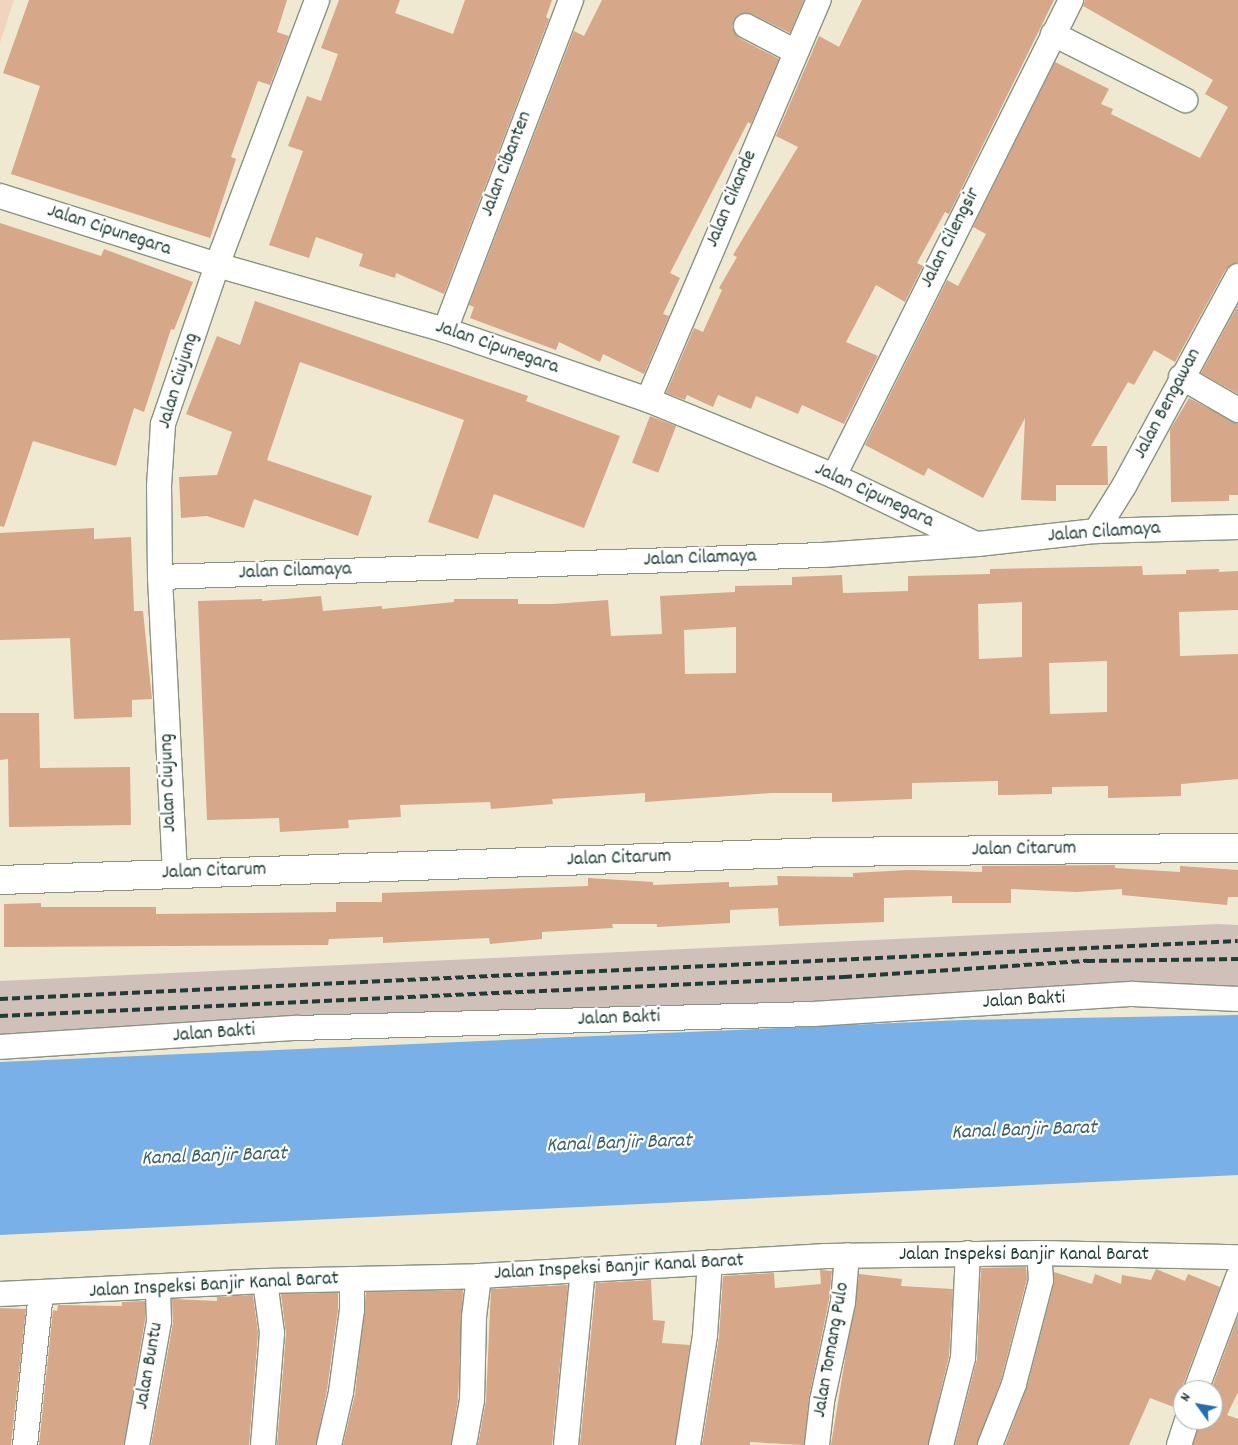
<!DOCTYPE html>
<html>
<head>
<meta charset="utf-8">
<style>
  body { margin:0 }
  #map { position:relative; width:1238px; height:1445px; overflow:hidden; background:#f0e9d1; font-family:Dekko,sans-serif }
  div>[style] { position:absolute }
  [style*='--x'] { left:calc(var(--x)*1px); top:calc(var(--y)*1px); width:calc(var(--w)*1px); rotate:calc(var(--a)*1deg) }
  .built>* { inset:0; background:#f2d4be }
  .industrial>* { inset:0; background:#cfc0ba }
  .water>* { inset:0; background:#79b0e8 }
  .building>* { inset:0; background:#d6a788; transform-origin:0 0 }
  .roads { filter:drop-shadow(1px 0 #889382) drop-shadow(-1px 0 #889382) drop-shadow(0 1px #889382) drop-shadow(0 -1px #889382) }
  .minor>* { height:24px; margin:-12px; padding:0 12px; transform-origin:12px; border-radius:12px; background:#fff }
  .tertiary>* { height:28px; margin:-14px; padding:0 14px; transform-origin:14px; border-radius:14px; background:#fff }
  .rail>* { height:4px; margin-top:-2px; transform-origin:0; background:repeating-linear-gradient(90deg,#1f3d34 0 8px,transparent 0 12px) }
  span { translate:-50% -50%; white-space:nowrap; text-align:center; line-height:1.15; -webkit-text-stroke:4.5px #fff; paint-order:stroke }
  .street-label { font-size:20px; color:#1f3d34 }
  .water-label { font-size:21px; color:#3a606a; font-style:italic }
  .north { position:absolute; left:1173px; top:1380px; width:50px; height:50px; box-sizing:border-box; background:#fff; border:1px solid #a5b1ae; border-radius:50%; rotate:302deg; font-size:14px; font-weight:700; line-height:20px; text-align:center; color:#1f3d34 }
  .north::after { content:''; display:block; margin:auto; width:18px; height:22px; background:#1f6fb2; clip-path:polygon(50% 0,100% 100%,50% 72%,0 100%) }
</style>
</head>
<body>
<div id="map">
  <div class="built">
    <i style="clip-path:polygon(0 0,14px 0,0 43px)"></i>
  </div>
  <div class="industrial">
    <i style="clip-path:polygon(1218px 924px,1238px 925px,1238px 1008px,1132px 1004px,0 1041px,0 981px)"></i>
  </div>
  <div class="water">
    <i style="clip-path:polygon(1238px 1015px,1238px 1175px,0 1235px,0 1062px,963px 1020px)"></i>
  </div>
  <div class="building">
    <i style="clip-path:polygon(29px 0,287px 0,277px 32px,289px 36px,270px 85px,258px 81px,231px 157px,236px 159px,210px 238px,11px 174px,40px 86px,3px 73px)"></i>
    <i style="clip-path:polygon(339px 0,400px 0,395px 13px,453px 34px,465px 0,552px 0,546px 17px,549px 19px,444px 294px,396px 273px,395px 278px,359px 266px,363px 254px,316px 237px,309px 258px,269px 245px,303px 151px,288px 146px,307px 96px,321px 101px,338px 54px,321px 48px)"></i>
    <i style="clip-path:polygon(602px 0,804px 0,790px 33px,752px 14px,739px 14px,734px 20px,732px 27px,739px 38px,779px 59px,751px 124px,748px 122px,670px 273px,680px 278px,663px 314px,669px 316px,644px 374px,603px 354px,600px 362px,559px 342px,556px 350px,470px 318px,474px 307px,469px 305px,574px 31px,584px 36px)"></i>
    <i style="clip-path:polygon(862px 0,1054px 0,949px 214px,945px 212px,917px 263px,923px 266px,905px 302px,876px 285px,846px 342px,878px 356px,844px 424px,802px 405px,798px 414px,756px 396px,751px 409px,718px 395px,713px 407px,687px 395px,685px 400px,666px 393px,694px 328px,703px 332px,722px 290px,719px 288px,737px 257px,733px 255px,798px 147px,776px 136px,819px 36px,839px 47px)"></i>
    <i style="clip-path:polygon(1085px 0,1238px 0,1238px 262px,1226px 269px,1175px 362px,1154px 350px,1134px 385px,1128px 382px,1091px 446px,1107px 446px,1108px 485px,1056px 485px,1056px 501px,1021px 500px,1025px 418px,983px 498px,928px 468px,924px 476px,865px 445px,947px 280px,958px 286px,986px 234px,973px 227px,1055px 62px,1109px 89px,1101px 104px,1113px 109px,1111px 114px,1200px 158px,1228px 107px,1205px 94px,1213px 80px,1083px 6px)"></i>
    <i style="clip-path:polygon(0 223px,101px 256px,104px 249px,193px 282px,174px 330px,171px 329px,144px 412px,134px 408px,116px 466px,33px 441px,4px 527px,0 526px)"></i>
    <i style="clip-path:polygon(255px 301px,528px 396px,526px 401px,620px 436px,584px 528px,494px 494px,478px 539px,428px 522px,464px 420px,300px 362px,267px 460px,372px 496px,358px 536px,254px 499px,244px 528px,207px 516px,181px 518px,179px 477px,217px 475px,232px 432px,186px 414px,217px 336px,240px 345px)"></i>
    <i style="clip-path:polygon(1238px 305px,1238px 394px,1201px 373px)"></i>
    <i style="clip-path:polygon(1189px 398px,1238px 424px,1238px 495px,1229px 495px,1229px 501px,1171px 502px,1170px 430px)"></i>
    <i style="left:650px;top:416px;width:28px;height:50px;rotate:21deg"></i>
    <i style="clip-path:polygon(94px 528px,94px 539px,131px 537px,134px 611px,143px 611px,152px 699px,132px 700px,132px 717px,74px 719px,70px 638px,0 640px,0 533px)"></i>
    <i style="clip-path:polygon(evenodd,1142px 566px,1143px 575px,1186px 574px,1186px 570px,1219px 569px,1219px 572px,1238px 571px,1238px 610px,1179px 612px,1180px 656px,1238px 654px,1238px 779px,1181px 784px,1181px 796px,1108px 798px,1108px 786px,1052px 787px,1052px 794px,998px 795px,998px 781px,912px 783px,912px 799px,832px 802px,832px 793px,772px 793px,645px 802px,645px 793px,552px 799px,553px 804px,491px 809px,490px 802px,400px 805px,401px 817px,348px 820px,349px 828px,280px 832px,279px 818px,207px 820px,198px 601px,262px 599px,262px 601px,321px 596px,323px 611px,382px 606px,382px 609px,454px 602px,454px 599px,518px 599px,518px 604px,553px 604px,608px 600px,611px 636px,662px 634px,660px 596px,735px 592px,735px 586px,792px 585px,792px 577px,842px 575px,843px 593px,908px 591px,908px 576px,990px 574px,990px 569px,1142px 566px,1022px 602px,1022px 657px,979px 659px,978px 604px,1022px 602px,1142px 566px,736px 627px,736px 673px,685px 674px,684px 630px,736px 627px,1142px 566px,1107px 661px,1107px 712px,1050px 714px,1049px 663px,1107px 661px)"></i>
    <i style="clip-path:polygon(0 713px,39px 713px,40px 768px,130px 767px,131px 825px,9px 827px,8px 759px,0 760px)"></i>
    <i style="clip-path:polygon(1115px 865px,1115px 868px,1180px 872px,1180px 866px,1238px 870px,1238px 897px,1228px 897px,1227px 905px,1122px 895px,1122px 889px,1076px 892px,1011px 889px,1011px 903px,952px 903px,952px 896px,884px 898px,884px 922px,779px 926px,778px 908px,730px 910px,730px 923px,657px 927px,657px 924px,612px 924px,613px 928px,542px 932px,542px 939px,490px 944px,489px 938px,383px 943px,383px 937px,329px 939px,328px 945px,4px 947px,4px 904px,41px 903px,41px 907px,156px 907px,156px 914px,336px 912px,336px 902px,382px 902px,382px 893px,588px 886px,588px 878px,653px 882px,653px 885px,729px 882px,729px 887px,778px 885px,777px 876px,853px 877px,853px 873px,908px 870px,982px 872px,982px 866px)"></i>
    <i style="clip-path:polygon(1026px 1267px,1027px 1279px,1001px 1380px,977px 1445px,955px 1445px,977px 1359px,981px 1268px)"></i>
    <i style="clip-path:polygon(1156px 1269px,1185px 1281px,1188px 1274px,1220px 1287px,1183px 1385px,1183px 1407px,1179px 1409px,1150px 1398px,1129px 1445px,1005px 1445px,1027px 1387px,1054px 1283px,1054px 1272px,1092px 1284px,1095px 1274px,1121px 1284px,1122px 1275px,1151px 1280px)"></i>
    <i style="clip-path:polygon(820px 1270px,832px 1271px,829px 1300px,809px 1398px,804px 1445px,750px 1442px,750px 1445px,702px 1445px,719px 1337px,723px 1276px,774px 1273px,775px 1288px,821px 1284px)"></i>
    <i style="clip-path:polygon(859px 1274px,902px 1279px,901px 1286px,953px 1289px,949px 1356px,928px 1445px,831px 1445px)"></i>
    <i style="clip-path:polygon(651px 1280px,653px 1320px,665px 1321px,662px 1343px,690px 1345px,675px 1445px,580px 1445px,596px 1283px)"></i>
    <i style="clip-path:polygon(568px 1285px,552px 1445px,478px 1445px,486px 1400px,491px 1289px)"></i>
    <i style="clip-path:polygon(463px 1290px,458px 1399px,451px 1445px,343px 1445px,355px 1394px,366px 1292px)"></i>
    <i style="clip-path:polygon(321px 1293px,338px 1293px,338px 1309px,327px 1390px,316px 1445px,277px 1445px,286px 1334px,281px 1294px)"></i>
    <i style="clip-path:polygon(253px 1295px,258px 1333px,249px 1445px,151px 1445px,173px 1323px,172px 1299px,217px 1301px,217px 1297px)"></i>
    <i style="clip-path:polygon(145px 1301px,145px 1320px,124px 1445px,39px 1445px,53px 1310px,57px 1311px,58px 1305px,122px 1306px,122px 1302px)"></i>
    <i style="clip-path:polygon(0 1308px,26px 1309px,11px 1445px,0 1445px)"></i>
    <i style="clip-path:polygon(1238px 1316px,1238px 1392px,1227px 1415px,1238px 1419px,1238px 1445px,1193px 1445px,1200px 1420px,1213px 1420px,1211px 1390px)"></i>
  </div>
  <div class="roads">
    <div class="minor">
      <i style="--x:746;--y:26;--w:56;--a:27.5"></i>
      <i style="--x:1053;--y:34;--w:148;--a:26.6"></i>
      <i style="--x:0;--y:196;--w:228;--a:17.6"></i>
      <i style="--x:217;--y:265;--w:237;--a:15.9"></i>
      <i style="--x:445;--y:330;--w:215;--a:19"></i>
      <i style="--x:648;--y:400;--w:201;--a:22.2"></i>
      <i style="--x:834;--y:476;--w:157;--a:25.6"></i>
      <i style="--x:445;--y:330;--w:353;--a:-69.1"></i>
      <i style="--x:1181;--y:377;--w:66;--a:30.1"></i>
      <i style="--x:648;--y:400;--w:435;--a:-66.9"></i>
      <i style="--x:834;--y:476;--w:532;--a:-63.53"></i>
      <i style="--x:1096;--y:531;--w:53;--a:-58.1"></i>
      <i style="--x:1124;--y:486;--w:239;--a:-61.5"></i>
      <i style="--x:160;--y:577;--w:663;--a:-1.9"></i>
      <i style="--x:823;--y:555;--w:155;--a:-4.1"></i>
      <i style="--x:978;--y:544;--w:119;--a:-6.3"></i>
      <i style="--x:1096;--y:531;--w:142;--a:-1.6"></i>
      <i style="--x:175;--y:874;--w:297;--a:-92.9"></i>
      <i style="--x:160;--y:577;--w:91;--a:-90.6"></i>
      <i style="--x:159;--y:486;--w:62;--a:-86.3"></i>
      <i style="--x:163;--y:424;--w:168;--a:-71.2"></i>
      <i style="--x:217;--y:265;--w:283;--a:-69.3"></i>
      <i style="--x:0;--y:1047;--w:297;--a:-3.7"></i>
      <i style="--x:296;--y:1028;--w:517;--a:-1.55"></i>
      <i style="--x:813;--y:1014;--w:321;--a:-3.6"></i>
      <i style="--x:1133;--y:994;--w:105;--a:2.7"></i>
      <i style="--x:0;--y:1294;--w:265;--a:-2.8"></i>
      <i style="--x:265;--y:1281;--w:214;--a:-1.3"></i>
      <i style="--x:479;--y:1276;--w:348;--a:-3.3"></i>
      <i style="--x:826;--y:1256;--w:213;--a:-0.8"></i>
      <i style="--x:1039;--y:1253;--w:199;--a:1.2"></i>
      <i style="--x:1196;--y:1390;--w:121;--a:-69.6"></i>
      <i style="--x:25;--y:1445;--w:152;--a:-84"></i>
      <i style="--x:137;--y:1445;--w:126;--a:-79.9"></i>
      <i style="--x:159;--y:1321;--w:34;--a:-92"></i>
      <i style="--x:263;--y:1445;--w:112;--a:-85.4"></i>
      <i style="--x:272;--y:1333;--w:52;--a:-97.7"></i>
      <i style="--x:329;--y:1445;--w:54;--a:-77.2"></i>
      <i style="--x:341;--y:1392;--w:83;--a:-82.4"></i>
      <i style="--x:352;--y:1310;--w:31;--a:-90"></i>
      <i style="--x:464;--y:1445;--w:46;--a:-79.9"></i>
      <i style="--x:472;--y:1400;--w:83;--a:-88.6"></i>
      <i style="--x:474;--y:1317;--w:41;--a:-83"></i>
      <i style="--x:566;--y:1445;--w:176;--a:-84.5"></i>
      <i style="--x:688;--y:1445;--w:111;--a:-81.2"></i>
      <i style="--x:705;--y:1335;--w:73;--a:-86.1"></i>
      <i style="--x:817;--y:1445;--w:44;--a:-83.5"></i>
      <i style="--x:822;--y:1401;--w:101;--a:-78"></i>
      <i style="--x:843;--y:1302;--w:47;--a:-85.1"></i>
      <i style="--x:941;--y:1445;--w:90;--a:-75.8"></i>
      <i style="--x:963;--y:1358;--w:105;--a:-87.3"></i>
      <i style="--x:990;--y:1445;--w:66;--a:-68.5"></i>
      <i style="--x:1014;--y:1384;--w:107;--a:-75.4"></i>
      <i style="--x:1041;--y:1280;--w:27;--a:-94"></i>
      <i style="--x:1179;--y:1445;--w:26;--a:-72"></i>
    </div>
    <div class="tertiary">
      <i style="--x:0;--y:880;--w:827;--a:-1.94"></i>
      <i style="--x:827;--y:852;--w:411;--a:-0.6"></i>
    </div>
  </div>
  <div class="rail">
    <i style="--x:0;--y:999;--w:1239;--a:-2.68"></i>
    <i style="--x:0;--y:1016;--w:845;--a:-2.65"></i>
    <i style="--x:844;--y:977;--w:244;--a:-3.8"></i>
    <i style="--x:1087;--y:961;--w:151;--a:-0.8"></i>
  </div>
  <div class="street-label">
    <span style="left:507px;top:164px;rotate:-69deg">Jalan Cibanten</span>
    <span style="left:732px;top:199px;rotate:-67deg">Jalan Cikande</span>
    <span style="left:109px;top:231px;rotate:18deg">Jalan Cipunegara</span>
    <span style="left:951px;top:238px;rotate:-63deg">Jalan Cilengsir</span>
    <span style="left:497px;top:348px;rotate:19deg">Jalan Cipunegara</span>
    <span style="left:179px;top:381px;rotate:-73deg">Jalan Ciujung</span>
    <span style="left:1168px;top:404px;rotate:-62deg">Jalan Bengawan</span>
    <span style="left:874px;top:496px;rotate:25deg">Jalan Cipunegara</span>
    <span style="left:1104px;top:533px;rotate:-4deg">Jalan Cilamaya</span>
    <span style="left:700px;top:559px;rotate:-2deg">Jalan Cilamaya</span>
    <span style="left:295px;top:572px;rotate:-2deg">Jalan Cilamaya</span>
    <span style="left:169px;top:783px;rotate:-92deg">Jalan Ciujung</span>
    <span style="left:1024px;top:850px;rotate:-1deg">Jalan Citarum</span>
    <span style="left:619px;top:859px;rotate:-2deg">Jalan Citarum</span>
    <span style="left:214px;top:872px;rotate:-2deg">Jalan Citarum</span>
    <span style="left:1024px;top:1001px;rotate:-3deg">Jalan Bakti</span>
    <span style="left:619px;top:1019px;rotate:-2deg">Jalan Bakti</span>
    <span style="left:214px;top:1034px;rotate:-4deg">Jalan Bakti</span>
    <span style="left:1024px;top:1255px">Jalan Inspeksi Banjir Kanal Barat</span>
    <span style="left:619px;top:1268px;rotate:-3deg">Jalan Inspeksi Banjir Kanal Barat</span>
    <span style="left:214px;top:1286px;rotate:-3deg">Jalan Inspeksi Banjir Kanal Barat</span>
    <span style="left:832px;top:1350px;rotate:-80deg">Jalan Tomang Pulo</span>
    <span style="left:150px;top:1366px;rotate:-80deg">Jalan Buntu</span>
  </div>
  <div class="water-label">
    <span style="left:1024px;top:1131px;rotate:-2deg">Kanal Banjir Barat</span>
    <span style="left:619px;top:1144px;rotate:-2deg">Kanal Banjir Barat</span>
    <span style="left:214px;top:1157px;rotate:-2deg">Kanal Banjir Barat</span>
  </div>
  <div class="north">N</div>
</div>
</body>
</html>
